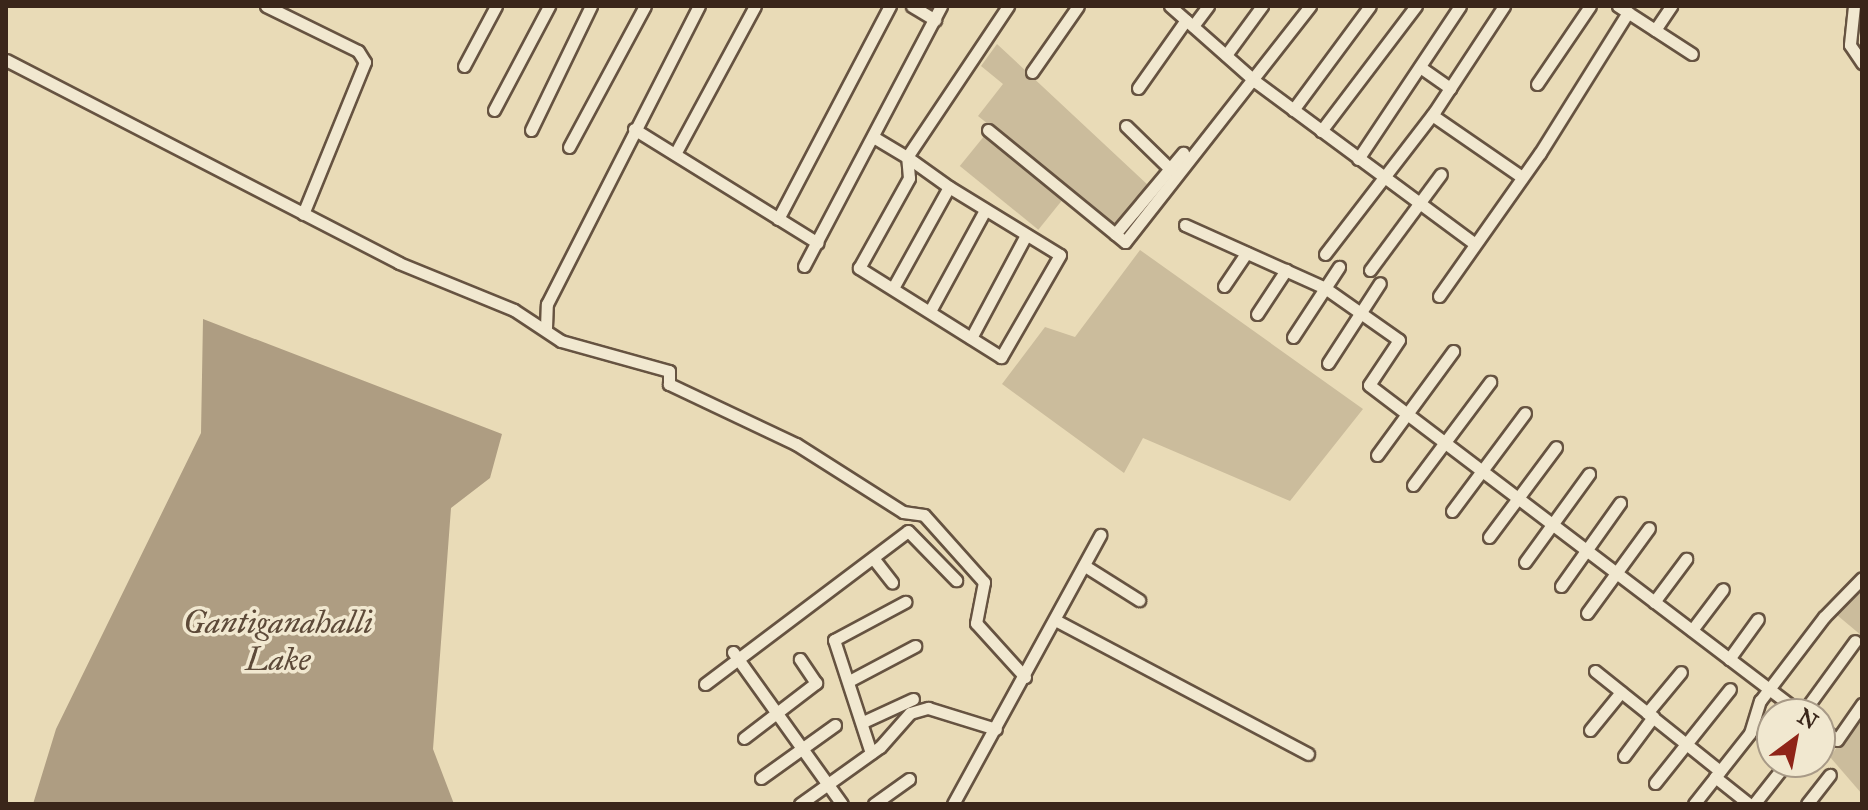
<!DOCTYPE html>
<html>
<head>
<meta charset="utf-8">
<style>
  body { margin:0 }
  #map { position:relative; width:1868px; height:810px; overflow:hidden; background:#e9dbb7; font-family:"IM FELL Great Primer",serif }
  div>[style] { position:absolute }
  [style*='--x'] { left:calc(var(--x)*1px); top:calc(var(--y)*1px); width:calc(var(--w)*1px); rotate:calc(var(--a)*1deg) }
  .green>* { inset:0; background:#cbbc9c; transform-origin:0 0 }
  .water>* { inset:0; background:#ae9d82 }
  .roads { filter:drop-shadow(2px 0 #665341) drop-shadow(-2px 0 #665341) drop-shadow(0 2px #665341) drop-shadow(0 -2px #665341) }
  .minor>* { height:11px; margin:-5.5px; padding:0 5.5px; transform-origin:5.5px; border-radius:5.5px; background:#f1e8d0 }
  span { translate:-50% -50%; white-space:nowrap; text-align:center; line-height:1.15; -webkit-text-stroke:7px #f1e8d0; paint-order:stroke }
  .water-label { font-size:32px; color:#5d4a39; font-style:italic }
  .frame { position:absolute; inset:0; border:8px solid #3a261a; pointer-events:none }
  .north { position:absolute; left:1756px; top:698px; width:80px; height:80px; box-sizing:border-box; background:#f1e8d0; border:2px solid #a89a87; border-radius:50%; rotate:32deg; font-size:22px; font-weight:700; line-height:32px; text-align:center; color:#3a261a }
  .north::after { content:''; display:block; margin:auto; width:28px; height:36px; background:#8f2418; clip-path:polygon(50% 0,100% 100%,50% 72%,0 100%) }
</style>
</head>
<body>
<div id="map">
  <div class="green">
    <i style="clip-path:polygon(997px 44px,1149px 186px,1116px 226px,978px 116px,1003px 84px,981px 66px)"></i>
    <i style="left:985px;top:135px;width:101px;height:40px;rotate:39deg"></i>
    <i style="clip-path:polygon(1140px 250px,1363px 409px,1290px 501px,1143px 438px,1124px 473px,1002px 384px,1045px 327px,1075px 337px)"></i>
    <i style="clip-path:polygon(1862px 587px,1862px 636px,1837px 615px)"></i>
    <i style="clip-path:polygon(1862px 711px,1862px 794px,1830px 757px)"></i>
  </div>
  <div class="water">
    <i style="clip-path:polygon(203px 319px,502px 434px,490px 478px,451px 508px,433px 749px,454px 804px,33px 804px,56px 729px,201px 433px)"></i>
  </div>
  <div class="roads">
    <div class="minor">
      <i style="--x:266;--y:6;--w:102;--a:26.1"></i>
      <i style="--x:358;--y:51;--w:13;--a:58"></i>
      <i style="--x:365;--y:62;--w:164;--a:112.2"></i>
      <i style="--x:912;--y:6;--w:27;--a:31"></i>
      <i style="--x:1170;--y:6;--w:115;--a:41.5"></i>
      <i style="--x:1256;--y:82;--w:272;--a:36.5"></i>
      <i style="--x:1618;--y:6;--w:88;--a:33"></i>
      <i style="--x:1854;--y:6;--w:39;--a:96"></i>
      <i style="--x:1850;--y:45;--w:22;--a:56"></i>
      <i style="--x:1193;--y:26;--w:25;--a:-53"></i>
      <i style="--x:1655;--y:30;--w:29;--a:-56"></i>
      <i style="--x:1226;--y:55;--w:61;--a:-53.7"></i>
      <i style="--x:6;--y:60;--w:442;--a:27.3"></i>
      <i style="--x:399;--y:263;--w:124;--a:22.2"></i>
      <i style="--x:514;--y:310;--w:56;--a:33.4"></i>
      <i style="--x:561;--y:341;--w:112;--a:15.5"></i>
      <i style="--x:669;--y:371;--w:13;--a:90"></i>
      <i style="--x:669;--y:384;--w:140;--a:25.3"></i>
      <i style="--x:796;--y:444;--w:127;--a:32.4"></i>
      <i style="--x:903;--y:512;--w:21;--a:8"></i>
      <i style="--x:924;--y:515;--w:90;--a:48.2"></i>
      <i style="--x:984;--y:582;--w:42;--a:101"></i>
      <i style="--x:976;--y:623;--w:73;--a:47.8"></i>
      <i style="--x:464;--y:66;--w:68;--a:-61.9"></i>
      <i style="--x:1420;--y:67;--w:37;--a:35"></i>
      <i style="--x:1032;--y:72;--w:80;--a:-55.1"></i>
      <i style="--x:1537;--y:84;--w:94;--a:-55.8"></i>
      <i style="--x:1138;--y:88;--w:83;--a:-54.8"></i>
      <i style="--x:494;--y:110;--w:118;--a:-62.1"></i>
      <i style="--x:1293;--y:110;--w:129;--a:-53.5"></i>
      <i style="--x:1432;--y:115;--w:109;--a:34.6"></i>
      <i style="--x:1126;--y:126;--w:62;--a:44.3"></i>
      <i style="--x:634;--y:129;--w:216;--a:31.8"></i>
      <i style="--x:531;--y:130;--w:138;--a:-64.2"></i>
      <i style="--x:988;--y:130;--w:177;--a:39.3"></i>
      <i style="--x:1125;--y:242;--w:300;--a:-51.9"></i>
      <i style="--x:1321;--y:131;--w:157;--a:-52.8"></i>
      <i style="--x:875;--y:138;--w:37;--a:31"></i>
      <i style="--x:907;--y:157;--w:52;--a:35.5"></i>
      <i style="--x:949;--y:187;--w:130;--a:31.5"></i>
      <i style="--x:1060;--y:255;--w:118;--a:120"></i>
      <i style="--x:1001;--y:357;--w:168;--a:-147.9"></i>
      <i style="--x:859;--y:268;--w:103;--a:-60.9"></i>
      <i style="--x:909;--y:178;--w:21;--a:-95"></i>
      <i style="--x:907;--y:157;--w:182;--a:-56.2"></i>
      <i style="--x:569;--y:147;--w:160;--a:-61.7"></i>
      <i style="--x:675;--y:154;--w:168;--a:-61.6"></i>
      <i style="--x:1358;--y:159;--w:184;--a:-56.3"></i>
      <i style="--x:778;--y:219;--w:241;--a:-62.3"></i>
      <i style="--x:1185;--y:225;--w:154;--a:24.2"></i>
      <i style="--x:1325;--y:288;--w:90;--a:35.1"></i>
      <i style="--x:1399;--y:340;--w:54;--a:123.7"></i>
      <i style="--x:1369;--y:385;--w:544;--a:37.23"></i>
      <i style="--x:1115;--y:234;--w:106;--a:-50"></i>
      <i style="--x:1325;--y:254;--w:180;--a:-52.4"></i>
      <i style="--x:1435;--y:111;--w:126;--a:-56.7"></i>
      <i style="--x:804;--y:266;--w:294;--a:-62.2"></i>
      <i style="--x:1370;--y:270;--w:119;--a:-53.5"></i>
      <i style="--x:1224;--y:286;--w:40;--a:-56"></i>
      <i style="--x:893;--y:288;--w:115;--a:-61"></i>
      <i style="--x:1439;--y:296;--w:175;--a:-54.8"></i>
      <i style="--x:1540;--y:153;--w:166;--a:-58"></i>
      <i style="--x:930;--y:311;--w:115;--a:-61.4"></i>
      <i style="--x:1257;--y:314;--w:53;--a:-56.6"></i>
      <i style="--x:546;--y:328;--w:24;--a:-88"></i>
      <i style="--x:547;--y:304;--w:335;--a:-63"></i>
      <i style="--x:1293;--y:337;--w:84;--a:-56.7"></i>
      <i style="--x:971;--y:338;--w:117;--a:-61.9"></i>
      <i style="--x:1328;--y:363;--w:95;--a:-57"></i>
      <i style="--x:1377;--y:455;--w:129;--a:-53.8"></i>
      <i style="--x:1413;--y:485;--w:129;--a:-53.2"></i>
      <i style="--x:1452;--y:511;--w:122;--a:-53.3"></i>
      <i style="--x:1489;--y:537;--w:112;--a:-53.3"></i>
      <i style="--x:873;--y:558;--w:31;--a:52"></i>
      <i style="--x:1525;--y:562;--w:109;--a:-54"></i>
      <i style="--x:1085;--y:566;--w:64;--a:32.2"></i>
      <i style="--x:1561;--y:586;--w:102;--a:-54.6"></i>
      <i style="--x:1654;--y:602;--w:54;--a:-53.3"></i>
      <i style="--x:1587;--y:613;--w:105;--a:-53.9"></i>
      <i style="--x:1057;--y:621;--w:284;--a:27.9"></i>
      <i style="--x:1692;--y:630;--w:51;--a:-52.9"></i>
      <i style="--x:733;--y:652;--w:187;--a:54.4"></i>
      <i style="--x:1729;--y:659;--w:49;--a:-54.1"></i>
      <i style="--x:1595;--y:671;--w:160;--a:38.7"></i>
      <i style="--x:849;--y:681;--w:75;--a:-27.9"></i>
      <i style="--x:705;--y:684;--w:254;--a:-37"></i>
      <i style="--x:908;--y:531;--w:69;--a:45.6"></i>
      <i style="--x:1647;--y:713;--w:53;--a:-50.3"></i>
      <i style="--x:1802;--y:714;--w:90;--a:-54"></i>
      <i style="--x:863;--y:722;--w:55;--a:-24.7"></i>
      <i style="--x:1820;--y:727;--w:21;--a:37"></i>
      <i style="--x:1837;--y:740;--w:44;--a:-55.2"></i>
      <i style="--x:1590;--y:730;--w:49;--a:-50.8"></i>
      <i style="--x:744;--y:738;--w:91;--a:-37.4"></i>
      <i style="--x:816;--y:683;--w:29;--a:-124"></i>
      <i style="--x:871;--y:753;--w:119;--a:-108.1"></i>
      <i style="--x:834;--y:640;--w:81;--a:-28.2"></i>
      <i style="--x:1624;--y:756;--w:49;--a:-53.4"></i>
      <i style="--x:1715;--y:777;--w:43;--a:38.5"></i>
      <i style="--x:761;--y:778;--w:91;--a:-35.6"></i>
      <i style="--x:1655;--y:783;--w:120;--a:-51.4"></i>
      <i style="--x:800;--y:804;--w:98;--a:-35.5"></i>
      <i style="--x:880;--y:747;--w:45;--a:-48.6"></i>
      <i style="--x:910;--y:713;--w:19;--a:-16"></i>
      <i style="--x:928;--y:708;--w:71;--a:17.2"></i>
      <i style="--x:874;--y:804;--w:43;--a:-35.5"></i>
      <i style="--x:953;--y:804;--w:307;--a:-61.3"></i>
      <i style="--x:1694;--y:804;--w:90;--a:-51.7"></i>
      <i style="--x:1750;--y:733;--w:34;--a:-73"></i>
      <i style="--x:1760;--y:701;--w:106;--a:-52.7"></i>
      <i style="--x:1824;--y:617;--w:54;--a:-45.7"></i>
      <i style="--x:1754;--y:804;--w:53;--a:-51.8"></i>
      <i style="--x:1807;--y:804;--w:37;--a:-52"></i>
    </div>
  </div>
  <div class="water-label">
    <span style="left:278px;top:642px">Gantiganahalli<br>Lake</span>
  </div>
  <div class="frame"></div>
  <div class="north">N</div>
</div>
</body>
</html>
